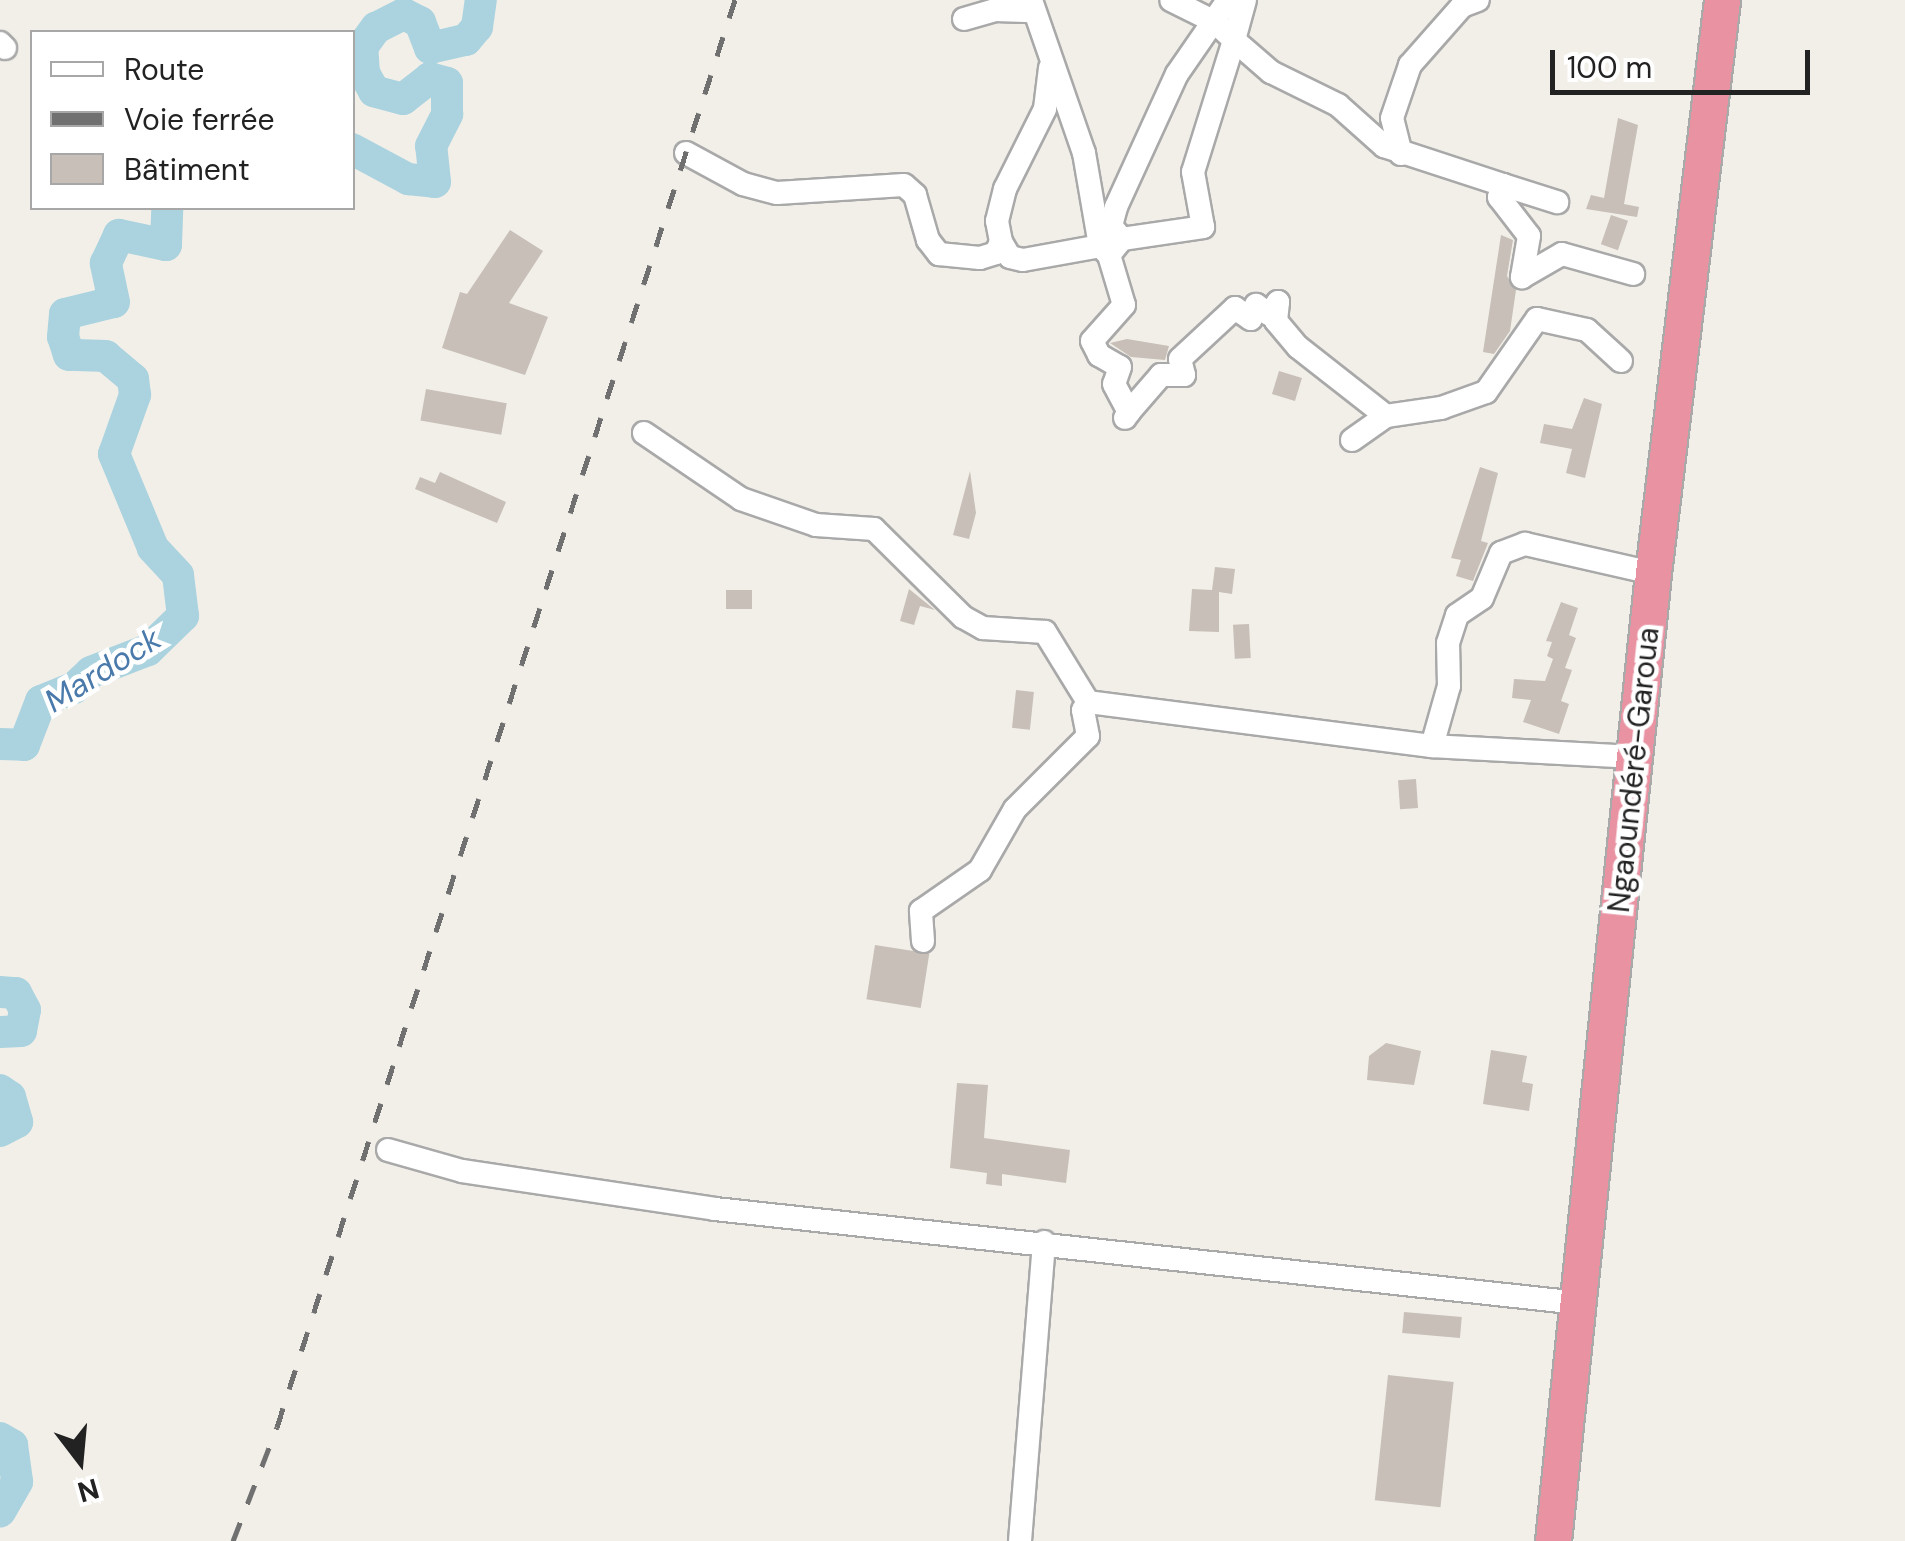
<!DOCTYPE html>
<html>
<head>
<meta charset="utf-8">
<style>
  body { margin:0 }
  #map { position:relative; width:1905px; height:1541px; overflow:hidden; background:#f2efe9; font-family:"DM Sans",sans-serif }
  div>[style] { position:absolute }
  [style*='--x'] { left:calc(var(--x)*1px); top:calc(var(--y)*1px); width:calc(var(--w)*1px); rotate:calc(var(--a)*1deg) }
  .river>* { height:32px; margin:-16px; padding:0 16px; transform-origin:16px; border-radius:16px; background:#aad3df }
  .building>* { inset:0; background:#c7bfb8; transform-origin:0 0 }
  .roads { filter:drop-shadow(2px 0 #a9a9a9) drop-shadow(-2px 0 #a9a9a9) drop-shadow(0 2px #a9a9a9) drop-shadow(0 -2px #a9a9a9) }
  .minor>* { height:22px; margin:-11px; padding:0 11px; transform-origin:11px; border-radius:11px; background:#fff }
  .highway>* { height:35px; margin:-17.5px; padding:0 17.5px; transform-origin:17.5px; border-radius:17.5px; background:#e892a2 }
  .rail>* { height:5px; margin-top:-2.5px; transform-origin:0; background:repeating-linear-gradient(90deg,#707070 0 20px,transparent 0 40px) }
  span { translate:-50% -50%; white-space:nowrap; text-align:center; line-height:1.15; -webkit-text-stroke:9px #fff; paint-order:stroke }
  .street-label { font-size:30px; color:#222 }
  .water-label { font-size:32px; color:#4a7aab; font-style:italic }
  .legend { position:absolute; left:30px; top:30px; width:325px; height:180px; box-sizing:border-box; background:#fff; border:2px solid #a7a7a7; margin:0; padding:12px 18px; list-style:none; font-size:30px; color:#222 }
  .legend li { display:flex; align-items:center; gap:20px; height:50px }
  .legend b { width:50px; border:2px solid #a7a7a7 }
  .north { position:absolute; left:30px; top:1411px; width:100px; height:100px; -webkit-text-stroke:8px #fff; paint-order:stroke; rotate:164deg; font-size:28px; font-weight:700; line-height:40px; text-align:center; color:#222 }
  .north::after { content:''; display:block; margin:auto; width:35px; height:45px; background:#222; clip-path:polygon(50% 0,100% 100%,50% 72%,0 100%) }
  .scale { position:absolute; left:1550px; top:50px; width:260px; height:45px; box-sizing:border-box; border:5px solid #222; border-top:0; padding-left:12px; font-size:30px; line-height:35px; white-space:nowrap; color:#222; -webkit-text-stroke:8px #fff; paint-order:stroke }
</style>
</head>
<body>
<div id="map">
  <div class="river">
    <i style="--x:352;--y:149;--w:64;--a:28.2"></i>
    <i style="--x:408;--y:179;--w:27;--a:6"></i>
    <i style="--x:435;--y:182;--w:36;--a:-96"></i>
    <i style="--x:431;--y:146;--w:36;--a:-63"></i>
    <i style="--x:447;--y:114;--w:31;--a:-90"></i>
    <i style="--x:447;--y:83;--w:18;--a:-164"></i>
    <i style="--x:430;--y:78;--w:34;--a:142"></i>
    <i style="--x:403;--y:99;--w:30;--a:-165"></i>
    <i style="--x:374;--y:91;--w:21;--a:-119"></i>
    <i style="--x:364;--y:73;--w:26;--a:-94"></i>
    <i style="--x:362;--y:47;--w:24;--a:-54"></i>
    <i style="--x:376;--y:28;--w:31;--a:-27"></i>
    <i style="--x:404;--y:14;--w:18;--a:27"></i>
    <i style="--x:420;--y:22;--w:28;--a:69"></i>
    <i style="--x:430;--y:48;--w:37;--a:-13"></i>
    <i style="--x:466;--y:40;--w:17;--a:-50"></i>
    <i style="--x:477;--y:27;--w:27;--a:-82"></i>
    <i style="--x:0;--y:744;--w:24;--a:2"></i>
    <i style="--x:24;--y:745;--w:47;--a:-68.9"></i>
    <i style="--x:41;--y:701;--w:35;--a:-22"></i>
    <i style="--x:74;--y:688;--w:23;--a:-43"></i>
    <i style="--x:91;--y:672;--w:61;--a:-21.1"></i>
    <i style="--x:148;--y:650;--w:49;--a:-44.2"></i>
    <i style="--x:183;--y:616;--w:41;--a:-97"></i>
    <i style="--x:178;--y:575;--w:37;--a:-133"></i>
    <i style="--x:153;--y:548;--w:102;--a:-112.5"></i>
    <i style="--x:114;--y:454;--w:63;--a:-70.4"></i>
    <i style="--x:135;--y:395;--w:16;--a:-97"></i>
    <i style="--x:133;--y:379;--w:35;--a:-140"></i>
    <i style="--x:106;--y:356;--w:37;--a:-178"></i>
    <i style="--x:69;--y:355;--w:19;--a:-108"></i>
    <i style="--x:63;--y:337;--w:23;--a:-85"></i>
    <i style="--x:65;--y:314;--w:50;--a:-13.8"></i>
    <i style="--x:114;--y:302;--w:40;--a:-102"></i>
    <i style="--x:106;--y:263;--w:31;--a:-65"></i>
    <i style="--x:119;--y:235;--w:48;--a:12"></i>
    <i style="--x:166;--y:245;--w:37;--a:-88"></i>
    <i style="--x:0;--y:992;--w:16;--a:4"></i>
    <i style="--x:16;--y:993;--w:19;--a:62"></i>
    <i style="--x:25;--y:1010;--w:21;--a:101"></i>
    <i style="--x:21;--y:1031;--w:21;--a:177"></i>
    <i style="--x:0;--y:1090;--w:12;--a:35"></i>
    <i style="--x:10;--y:1097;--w:26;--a:74"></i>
    <i style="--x:17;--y:1122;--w:19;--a:152"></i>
    <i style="--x:0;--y:1438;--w:14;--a:30"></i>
    <i style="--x:12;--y:1445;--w:37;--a:82"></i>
    <i style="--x:17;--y:1482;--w:34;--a:120"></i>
  </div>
  <div class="building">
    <i style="clip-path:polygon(1618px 118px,1638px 125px,1624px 204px,1639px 207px,1637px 217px,1586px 209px,1591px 195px,1604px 198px)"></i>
    <i style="left:1611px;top:215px;width:18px;height:31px;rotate:19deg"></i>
    <i style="clip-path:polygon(510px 230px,543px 251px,509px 303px,548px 317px,525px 375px,442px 348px,460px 292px,467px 294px)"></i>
    <i style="clip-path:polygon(1501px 235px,1513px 240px,1507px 276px,1516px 290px,1510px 331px,1494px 354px,1483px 352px)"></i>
    <i style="clip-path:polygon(1127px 339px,1169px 346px,1165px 360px,1131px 357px,1110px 343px)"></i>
    <i style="left:1279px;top:371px;width:24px;height:24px;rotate:17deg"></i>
    <i style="left:426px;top:389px;width:82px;height:32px;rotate:10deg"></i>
    <i style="clip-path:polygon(1584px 398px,1602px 404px,1585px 478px,1566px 473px,1572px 449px,1540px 443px,1544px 424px,1572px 429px)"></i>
    <i style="clip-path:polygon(1480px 467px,1498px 473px,1481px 541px,1488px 543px,1473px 581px,1456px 576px,1461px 560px,1451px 558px)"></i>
    <i style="clip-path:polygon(970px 471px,976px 513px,969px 539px,953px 535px)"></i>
    <i style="clip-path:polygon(440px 472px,506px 502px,497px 523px,415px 489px,420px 477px,435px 483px)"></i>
    <i style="clip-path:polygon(1215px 567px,1235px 569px,1232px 594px,1219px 592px,1219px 632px,1189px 631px,1192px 589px,1212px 590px)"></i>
    <i style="clip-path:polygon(909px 589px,935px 610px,920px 606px,914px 625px,900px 621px)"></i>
    <i style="left:726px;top:590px;width:26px;height:19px"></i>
    <i style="clip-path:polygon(1561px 602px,1578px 608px,1569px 635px,1576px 638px,1565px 668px,1572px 670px,1561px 701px,1569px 704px,1559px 734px,1523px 722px,1531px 700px,1512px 698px,1514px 679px,1545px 681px,1553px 659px,1547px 656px,1552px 642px,1546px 641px)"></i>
    <i style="left:1249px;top:624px;width:34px;height:16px;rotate:87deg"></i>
    <i style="left:1016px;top:690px;width:18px;height:38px;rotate:6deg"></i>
    <i style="left:1416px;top:779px;width:29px;height:18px;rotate:86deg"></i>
    <i style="left:875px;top:945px;width:55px;height:55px;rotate:9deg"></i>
    <i style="clip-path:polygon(1386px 1043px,1421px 1051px,1414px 1085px,1367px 1080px,1369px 1056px)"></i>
    <i style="clip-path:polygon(1491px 1050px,1527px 1056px,1522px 1082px,1533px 1084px,1529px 1111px,1483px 1104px)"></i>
    <i style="clip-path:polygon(957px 1083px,988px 1085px,984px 1138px,1070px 1150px,1066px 1183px,1002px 1174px,1002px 1186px,986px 1184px,987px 1173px,950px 1168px)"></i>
    <i style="left:1404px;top:1312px;width:58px;height:21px;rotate:5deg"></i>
    <i style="left:1388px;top:1375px;width:66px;height:126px;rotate:6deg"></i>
  </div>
  <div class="roads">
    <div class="minor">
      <i style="--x:1031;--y:0;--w:162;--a:70.9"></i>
      <i style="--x:1084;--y:153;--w:94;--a:80.2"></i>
      <i style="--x:1100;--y:246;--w:13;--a:45"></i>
      <i style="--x:1109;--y:255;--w:52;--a:73.3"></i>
      <i style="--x:1124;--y:305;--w:48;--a:131.6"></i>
      <i style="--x:1092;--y:341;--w:16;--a:63"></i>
      <i style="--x:1099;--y:355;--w:24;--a:30"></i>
      <i style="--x:1120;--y:367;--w:18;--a:109"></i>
      <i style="--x:1114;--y:384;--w:32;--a:62"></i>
      <i style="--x:1129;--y:412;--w:7;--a:124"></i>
      <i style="--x:1245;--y:0;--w:41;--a:105.4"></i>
      <i style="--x:1234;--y:40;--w:49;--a:40.9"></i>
      <i style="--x:1271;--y:72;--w:75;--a:26.2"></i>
      <i style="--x:1338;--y:105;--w:62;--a:41.7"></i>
      <i style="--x:1384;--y:146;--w:125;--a:18.1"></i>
      <i style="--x:1503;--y:185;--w:13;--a:108"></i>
      <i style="--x:1499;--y:197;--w:49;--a:52.4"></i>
      <i style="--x:1529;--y:236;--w:42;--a:99.7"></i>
      <i style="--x:1522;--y:277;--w:46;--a:-29.9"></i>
      <i style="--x:1562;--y:254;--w:74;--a:15.7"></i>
      <i style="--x:964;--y:19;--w:32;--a:-16"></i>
      <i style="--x:995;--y:10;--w:38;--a:2"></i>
      <i style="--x:0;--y:43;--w:7;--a:45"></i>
      <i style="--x:1050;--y:68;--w:41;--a:97"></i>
      <i style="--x:1045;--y:109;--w:89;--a:116.6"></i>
      <i style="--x:1005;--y:189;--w:33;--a:104"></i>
      <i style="--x:997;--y:221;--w:21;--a:79"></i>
      <i style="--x:1001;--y:242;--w:17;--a:59"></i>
      <i style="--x:1010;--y:257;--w:13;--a:13"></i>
      <i style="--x:1023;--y:260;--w:78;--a:-10.3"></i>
      <i style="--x:686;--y:153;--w:65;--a:28.5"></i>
      <i style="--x:743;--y:184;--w:35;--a:15"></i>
      <i style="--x:777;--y:193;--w:127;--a:-3.6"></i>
      <i style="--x:904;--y:185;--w:15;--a:42"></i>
      <i style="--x:915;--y:195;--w:47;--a:73.9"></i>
      <i style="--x:928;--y:240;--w:18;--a:52"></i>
      <i style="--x:939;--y:254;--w:41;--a:5.6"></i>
      <i style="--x:980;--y:258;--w:17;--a:-17"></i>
      <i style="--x:996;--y:253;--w:12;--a:-66"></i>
      <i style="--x:1401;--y:154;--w:37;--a:-104"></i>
      <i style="--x:1392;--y:118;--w:56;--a:-71.2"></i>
      <i style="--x:1410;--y:65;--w:79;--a:-48.6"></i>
      <i style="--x:1462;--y:6;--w:17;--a:-21"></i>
      <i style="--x:1503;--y:185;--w:57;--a:17.5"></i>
      <i style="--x:1122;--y:239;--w:17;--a:-130"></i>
      <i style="--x:1111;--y:226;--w:20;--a:-75"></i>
      <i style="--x:1116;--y:207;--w:146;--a:-65.4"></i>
      <i style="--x:1177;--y:74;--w:90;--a:-55.4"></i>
      <i style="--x:1109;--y:255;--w:21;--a:-51"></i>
      <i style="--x:1122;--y:239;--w:82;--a:-8.4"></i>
      <i style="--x:1203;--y:227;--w:56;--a:-100.3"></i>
      <i style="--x:1193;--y:172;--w:138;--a:-72.7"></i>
      <i style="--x:1234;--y:40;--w:26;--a:-137"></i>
      <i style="--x:1215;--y:22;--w:49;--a:-153.4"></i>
      <i style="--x:1129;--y:412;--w:49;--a:-49.1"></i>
      <i style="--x:1161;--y:375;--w:23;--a:0"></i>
      <i style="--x:1184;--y:375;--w:16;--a:-104"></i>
      <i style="--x:1180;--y:359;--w:75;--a:-42.8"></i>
      <i style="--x:1235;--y:308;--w:19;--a:35"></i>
      <i style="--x:1251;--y:319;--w:15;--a:-70"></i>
      <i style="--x:1256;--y:305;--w:16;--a:35"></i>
      <i style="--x:1269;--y:314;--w:15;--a:-53"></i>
      <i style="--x:1278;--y:302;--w:19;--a:96"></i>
      <i style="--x:1276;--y:321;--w:34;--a:50"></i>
      <i style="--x:1298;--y:347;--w:112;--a:38.1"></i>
      <i style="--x:1386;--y:416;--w:56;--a:-8.3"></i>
      <i style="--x:1441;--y:408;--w:48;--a:-19.6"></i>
      <i style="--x:1486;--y:392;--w:89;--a:-55.1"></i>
      <i style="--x:1537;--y:319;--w:51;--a:12.4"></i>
      <i style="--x:1587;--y:330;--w:46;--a:42.4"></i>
      <i style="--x:644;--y:433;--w:117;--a:34.2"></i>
      <i style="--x:741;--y:499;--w:79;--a:19.1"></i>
      <i style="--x:816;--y:525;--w:58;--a:3.9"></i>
      <i style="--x:874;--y:529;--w:125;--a:44.7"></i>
      <i style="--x:963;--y:617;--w:23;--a:29"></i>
      <i style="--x:983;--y:628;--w:62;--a:3.7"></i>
      <i style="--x:1045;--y:632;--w:82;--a:58.4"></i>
      <i style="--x:1352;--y:440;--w:42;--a:-35.2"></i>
      <i style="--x:1432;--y:746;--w:62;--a:-74.2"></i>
      <i style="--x:1449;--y:686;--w:43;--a:-91.3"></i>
      <i style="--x:1448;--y:643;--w:29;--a:-72"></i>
      <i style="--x:1457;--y:615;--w:30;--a:-34"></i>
      <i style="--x:1482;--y:598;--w:49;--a:-67.1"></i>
      <i style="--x:1501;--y:553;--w:26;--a:-21"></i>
      <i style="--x:1525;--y:544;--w:131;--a:12.8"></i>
      <i style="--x:923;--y:941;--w:30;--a:-94"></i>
      <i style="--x:921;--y:911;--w:72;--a:-34.8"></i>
      <i style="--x:980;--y:870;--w:70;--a:-60.2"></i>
      <i style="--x:1015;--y:809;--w:103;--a:-45"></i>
      <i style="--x:1088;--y:736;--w:26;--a:-101"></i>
      <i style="--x:1083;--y:710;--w:9;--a:-58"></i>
      <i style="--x:1088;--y:702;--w:347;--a:7.3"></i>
      <i style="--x:1432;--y:746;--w:206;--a:3.1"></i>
      <i style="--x:388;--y:1150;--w:77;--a:15.8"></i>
      <i style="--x:462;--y:1171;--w:256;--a:8.5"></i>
      <i style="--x:715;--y:1209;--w:869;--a:6.21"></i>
      <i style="--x:1020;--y:1541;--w:300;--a:-85.4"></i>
    </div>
    <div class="highway">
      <i style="--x:1553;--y:1541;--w:973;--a:-84.1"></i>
      <i style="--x:1653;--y:573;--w:577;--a:-83.13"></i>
    </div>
  </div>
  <div class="rail">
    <i style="--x:233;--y:1541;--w:122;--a:-68.9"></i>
    <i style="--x:277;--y:1427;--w:1499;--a:-72.21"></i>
  </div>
  <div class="street-label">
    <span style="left:1634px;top:770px;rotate:-84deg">Ngaoundéré-Garoua</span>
  </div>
  <div class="water-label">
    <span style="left:103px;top:670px;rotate:-32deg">Mardock</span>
  </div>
  <ul class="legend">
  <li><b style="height:12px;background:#fff"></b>Route</li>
  <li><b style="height:12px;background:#707070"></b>Voie ferrée</li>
  <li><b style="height:28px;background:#c7bfb8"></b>Bâtiment</li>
  </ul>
  <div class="north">N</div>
  <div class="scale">100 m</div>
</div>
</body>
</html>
